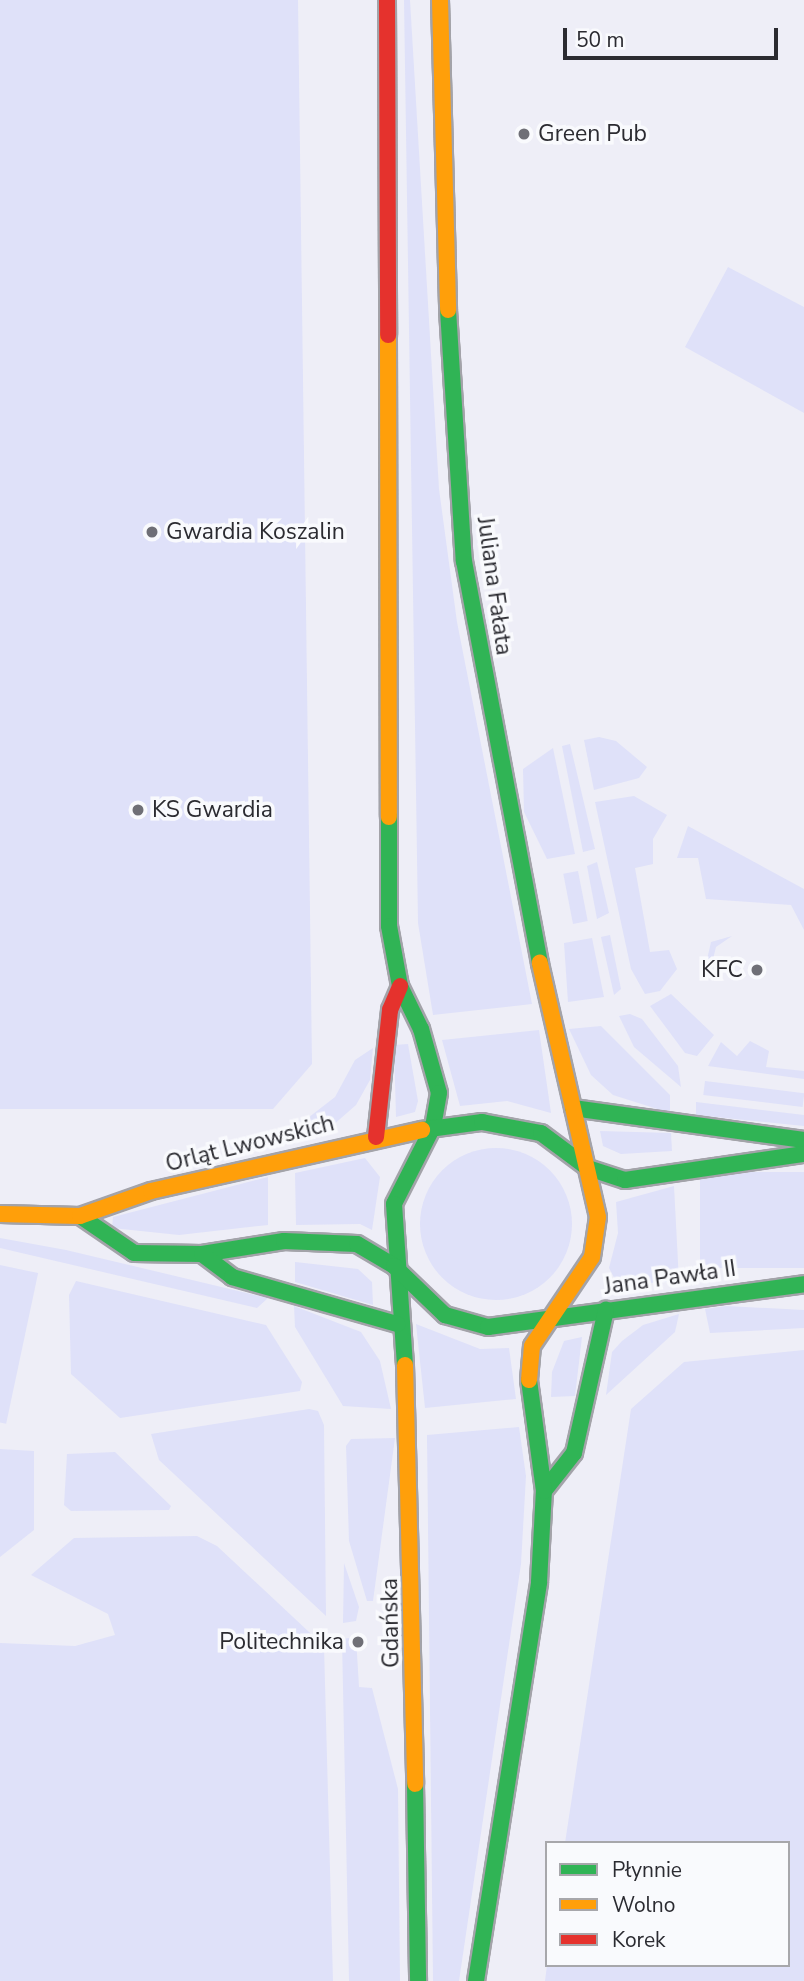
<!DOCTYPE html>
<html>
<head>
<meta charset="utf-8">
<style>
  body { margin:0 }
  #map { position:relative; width:804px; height:1981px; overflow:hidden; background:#eeeef7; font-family:"Nunito Sans",sans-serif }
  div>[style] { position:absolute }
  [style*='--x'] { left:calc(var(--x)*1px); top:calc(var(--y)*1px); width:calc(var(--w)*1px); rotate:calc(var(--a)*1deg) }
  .green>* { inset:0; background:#dfe1f9; transform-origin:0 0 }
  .round { border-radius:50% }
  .roads { filter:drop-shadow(2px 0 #a3a3a9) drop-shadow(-2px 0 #a3a3a9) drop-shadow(0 2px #a3a3a9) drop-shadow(0 -2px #a3a3a9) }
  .fast>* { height:16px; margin:-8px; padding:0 8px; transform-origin:8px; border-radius:8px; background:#30b455 }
  .slow>* { height:16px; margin:-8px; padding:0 8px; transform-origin:8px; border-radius:8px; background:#ff9f0a }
  .jam>* { height:16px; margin:-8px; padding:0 8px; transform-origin:8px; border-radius:8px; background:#e5322d }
  .dots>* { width:19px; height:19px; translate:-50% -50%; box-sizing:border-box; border:4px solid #f9fafd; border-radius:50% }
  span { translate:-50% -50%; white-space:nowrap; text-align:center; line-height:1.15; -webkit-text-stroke:7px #f9fafd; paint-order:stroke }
  .poi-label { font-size:23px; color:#2b2b31 }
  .left { translate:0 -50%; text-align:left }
  .right { translate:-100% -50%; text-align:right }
  .street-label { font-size:23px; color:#2b2b31 }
  .legend { position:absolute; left:545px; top:1841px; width:245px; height:126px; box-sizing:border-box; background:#f9fafd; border:2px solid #a7a7ab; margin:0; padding:9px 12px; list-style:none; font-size:21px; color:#2b2b31 }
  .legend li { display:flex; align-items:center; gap:14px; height:35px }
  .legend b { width:35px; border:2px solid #a7a7ab }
  .scale { position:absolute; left:563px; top:28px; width:215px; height:32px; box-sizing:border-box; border:4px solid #2b2b31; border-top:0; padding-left:9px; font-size:21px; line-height:24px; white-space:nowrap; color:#2b2b31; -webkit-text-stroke:5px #f9fafd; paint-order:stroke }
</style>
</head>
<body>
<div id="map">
  <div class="green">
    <i style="clip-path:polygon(0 0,298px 0,312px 1064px,273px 1109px,0 1109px)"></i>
    <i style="clip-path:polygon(404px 0,410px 0,439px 489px,457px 622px,532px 1004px,433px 1015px,418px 923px)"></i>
    <i style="clip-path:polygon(728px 267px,804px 307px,804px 413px,685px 347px)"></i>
    <i style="clip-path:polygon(599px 737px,616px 741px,647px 767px,639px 778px,594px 790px,584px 740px)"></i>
    <i style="clip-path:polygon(570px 744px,595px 849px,583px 852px,562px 746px)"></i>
    <i style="clip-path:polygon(553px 748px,575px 854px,547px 859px,524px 812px,523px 769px)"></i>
    <i style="clip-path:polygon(634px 796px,667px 815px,653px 839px,653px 864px,635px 868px,650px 952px,669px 950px,677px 969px,660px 991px,645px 994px,631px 969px,595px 802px)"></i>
    <i style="clip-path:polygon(688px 826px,804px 889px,804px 930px,791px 905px,706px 899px,698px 858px,677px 858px)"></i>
    <i style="clip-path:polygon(597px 862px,609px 913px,597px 919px,587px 866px)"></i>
    <i style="left:578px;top:871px;width:51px;height:15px;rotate:79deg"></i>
    <i style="clip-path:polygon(610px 935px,621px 989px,614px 995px,601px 937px)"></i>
    <i style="clip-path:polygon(732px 936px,716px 947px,713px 959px,731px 961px,731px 966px,706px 964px,711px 942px)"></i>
    <i style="clip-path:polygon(592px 938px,604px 997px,568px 1002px,564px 943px)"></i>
    <i style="clip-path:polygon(671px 994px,714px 1035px,697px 1056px,685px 1053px,650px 1006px)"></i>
    <i style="clip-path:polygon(630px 1014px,642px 1019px,678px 1066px,681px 1087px,634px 1047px,619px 1016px)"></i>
    <i style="clip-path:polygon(601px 1026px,670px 1095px,670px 1113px,613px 1095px,591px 1075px,569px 1029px)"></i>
    <i style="clip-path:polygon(539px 1030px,551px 1113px,507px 1101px,460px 1106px,442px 1040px)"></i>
    <i style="clip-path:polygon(750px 1041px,769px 1051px,766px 1067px,804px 1071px,804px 1079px,708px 1066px,721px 1042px,737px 1056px)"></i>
    <i style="clip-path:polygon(408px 1044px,418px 1101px,415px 1112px,396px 1117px,394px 1045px)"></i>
    <i style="clip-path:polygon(373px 1048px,370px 1080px,356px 1105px,332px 1126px,295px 1141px,304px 1121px,335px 1097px,355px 1060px)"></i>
    <i style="left:705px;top:1081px;width:100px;height:14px;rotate:7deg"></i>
    <i style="clip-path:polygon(696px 1102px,804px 1115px,804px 1126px,696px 1115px)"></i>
    <i style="clip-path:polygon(600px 1131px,671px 1133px,672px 1151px,621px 1154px,603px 1146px)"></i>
    <i class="round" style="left:420px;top:1148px;width:152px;height:152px"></i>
    <i style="clip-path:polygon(365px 1158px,380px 1177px,372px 1230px,360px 1224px,296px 1225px,295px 1173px)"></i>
    <i style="left:804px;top:1172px;width:96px;height:104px;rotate:90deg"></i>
    <i style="clip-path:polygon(268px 1177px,268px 1225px,179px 1235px,112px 1228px,113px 1217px)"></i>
    <i style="clip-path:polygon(674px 1186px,679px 1281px,618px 1285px,609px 1268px,618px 1233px,616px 1202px)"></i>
    <i style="clip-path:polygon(0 1238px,66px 1250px,268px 1298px,257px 1308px,0 1248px)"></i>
    <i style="clip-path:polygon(295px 1262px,358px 1269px,372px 1282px,373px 1305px,295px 1282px)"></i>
    <i style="left:0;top:1265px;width:39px;height:154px;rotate:12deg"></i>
    <i style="clip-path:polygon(76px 1281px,266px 1325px,302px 1382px,300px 1391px,120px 1418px,71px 1374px,69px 1295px)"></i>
    <i style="clip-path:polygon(294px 1306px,361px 1332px,380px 1361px,391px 1409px,343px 1406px,295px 1327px)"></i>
    <i style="clip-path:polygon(726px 1306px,804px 1310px,804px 1328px,710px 1333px,705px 1309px)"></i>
    <i style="clip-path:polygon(679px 1314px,675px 1332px,606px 1395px,612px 1352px,622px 1341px,643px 1325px)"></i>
    <i style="clip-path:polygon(416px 1324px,480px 1349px,509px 1348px,516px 1399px,425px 1408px)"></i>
    <i style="clip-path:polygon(582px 1337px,575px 1396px,551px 1397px,552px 1372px,564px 1341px)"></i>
    <i style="clip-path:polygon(804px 1350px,804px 1981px,545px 1981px,547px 1965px,788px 1965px,788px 1843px,565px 1843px,631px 1409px,684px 1362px)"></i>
    <i style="clip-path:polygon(309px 1409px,318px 1411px,324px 1425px,326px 1616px,159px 1460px,151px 1434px)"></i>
    <i style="clip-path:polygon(519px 1427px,526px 1476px,521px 1564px,459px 1981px,433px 1981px,427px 1435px)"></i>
    <i style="clip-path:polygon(395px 1438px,373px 1601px,367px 1601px,349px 1541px,346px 1446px,351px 1439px)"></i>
    <i style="clip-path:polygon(0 1449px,34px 1451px,34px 1530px,0 1557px)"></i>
    <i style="clip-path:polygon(115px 1452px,171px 1506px,169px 1510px,71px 1511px,64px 1505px,67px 1454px)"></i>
    <i style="clip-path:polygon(197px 1536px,217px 1546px,324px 1646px,333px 1981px,0 1981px,0 1643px,75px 1646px,115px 1635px,108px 1614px,31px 1575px,74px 1538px)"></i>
    <i style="clip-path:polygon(344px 1563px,359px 1607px,356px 1621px,343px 1623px)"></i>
    <i style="clip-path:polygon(356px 1637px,359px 1687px,372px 1688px,398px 1789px,400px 1981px,349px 1981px,342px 1639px)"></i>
  </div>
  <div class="roads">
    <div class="fast">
      <i style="--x:448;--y:310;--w:252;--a:86.4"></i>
      <i style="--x:464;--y:561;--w:409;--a:79.3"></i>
      <i style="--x:389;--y:817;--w:109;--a:90"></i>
      <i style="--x:389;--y:926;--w:61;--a:79.6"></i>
      <i style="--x:400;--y:986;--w:48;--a:64"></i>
      <i style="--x:421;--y:1029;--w:66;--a:74.3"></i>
      <i style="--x:439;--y:1093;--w:35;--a:100"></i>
      <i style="--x:433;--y:1127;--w:86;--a:116.9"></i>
      <i style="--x:394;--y:1204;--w:161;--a:86.1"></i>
      <i style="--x:573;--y:1108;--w:233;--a:7.9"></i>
      <i style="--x:422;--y:1130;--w:61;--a:-7.6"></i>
      <i style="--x:482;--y:1122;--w:60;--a:10.6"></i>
      <i style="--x:541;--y:1133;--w:59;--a:36.7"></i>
      <i style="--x:588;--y:1168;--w:39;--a:18"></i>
      <i style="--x:625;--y:1180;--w:181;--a:-8.3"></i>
      <i style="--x:80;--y:1216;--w:65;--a:34.4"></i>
      <i style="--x:134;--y:1253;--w:68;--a:0.8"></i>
      <i style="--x:202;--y:1254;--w:83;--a:-9"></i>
      <i style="--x:284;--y:1241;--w:73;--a:2.4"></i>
      <i style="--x:357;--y:1244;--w:43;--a:30.7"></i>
      <i style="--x:394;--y:1266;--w:71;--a:43.9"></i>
      <i style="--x:445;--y:1315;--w:45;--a:15.6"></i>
      <i style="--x:488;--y:1327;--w:319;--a:-7.7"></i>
      <i style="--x:202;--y:1254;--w:38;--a:37"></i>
      <i style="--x:232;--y:1277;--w:172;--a:15.9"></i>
      <i style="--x:544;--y:1491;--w:48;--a:-51.7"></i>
      <i style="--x:574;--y:1453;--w:147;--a:-77.4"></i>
      <i style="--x:415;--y:1784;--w:197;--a:89.1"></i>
      <i style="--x:476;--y:1981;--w:404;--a:-81"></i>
      <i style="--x:539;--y:1582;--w:91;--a:-86.9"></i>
      <i style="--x:544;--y:1491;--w:112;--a:-97.7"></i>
    </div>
    <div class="slow">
      <i style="--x:440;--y:0;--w:310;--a:88.5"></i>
      <i style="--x:388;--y:335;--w:482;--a:89.9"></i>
      <i style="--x:0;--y:1214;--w:80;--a:1.4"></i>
      <i style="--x:80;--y:1216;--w:75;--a:-19.4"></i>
      <i style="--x:151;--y:1191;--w:278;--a:-12.7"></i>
      <i style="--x:405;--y:1365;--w:419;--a:88.6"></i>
      <i style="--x:529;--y:1380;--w:34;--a:-85"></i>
      <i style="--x:532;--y:1346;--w:107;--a:-56"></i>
      <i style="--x:592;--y:1257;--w:40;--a:-81.5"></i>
      <i style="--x:598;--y:1217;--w:261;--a:-102.9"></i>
    </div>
    <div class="jam">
      <i style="--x:387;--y:0;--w:335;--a:89.8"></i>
      <i style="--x:376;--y:1137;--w:128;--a:-83.7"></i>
      <i style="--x:390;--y:1010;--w:26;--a:-67"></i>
    </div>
  </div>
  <div class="dots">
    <i style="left:524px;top:134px;background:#6f6f76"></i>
    <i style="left:152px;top:532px;background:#6f6f76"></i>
    <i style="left:138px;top:810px;background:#6f6f76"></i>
    <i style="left:757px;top:970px;background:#6f6f76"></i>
    <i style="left:358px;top:1642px;background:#6f6f76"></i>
  </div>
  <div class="poi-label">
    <span class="left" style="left:538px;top:134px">Green Pub</span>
    <span class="left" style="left:166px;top:532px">Gwardia Koszalin</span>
    <span class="left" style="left:152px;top:810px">KS Gwardia</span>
    <span class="right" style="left:743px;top:970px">KFC</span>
    <span class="right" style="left:344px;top:1642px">Politechnika</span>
  </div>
  <div class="street-label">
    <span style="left:494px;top:586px;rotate:82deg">Juliana Fałata</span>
    <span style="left:250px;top:1144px;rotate:-14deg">Orląt Lwowskich</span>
    <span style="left:670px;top:1278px;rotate:-8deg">Jana Pawła II</span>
    <span style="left:391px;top:1623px;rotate:-91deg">Gdańska</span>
  </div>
  <ul class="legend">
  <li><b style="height:9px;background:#30b455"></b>Płynnie</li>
  <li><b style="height:9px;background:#ff9f0a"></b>Wolno</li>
  <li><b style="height:9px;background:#e5322d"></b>Korek</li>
  </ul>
  <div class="scale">50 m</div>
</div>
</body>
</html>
